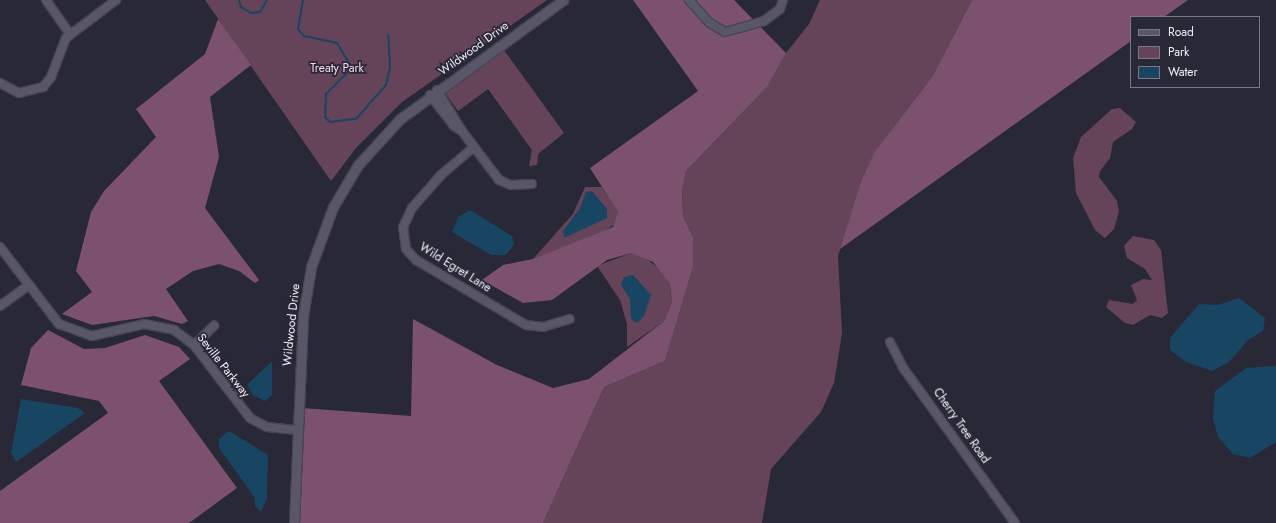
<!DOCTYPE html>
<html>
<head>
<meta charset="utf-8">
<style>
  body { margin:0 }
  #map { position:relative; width:1276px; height:523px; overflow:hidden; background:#292836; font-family:Jost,sans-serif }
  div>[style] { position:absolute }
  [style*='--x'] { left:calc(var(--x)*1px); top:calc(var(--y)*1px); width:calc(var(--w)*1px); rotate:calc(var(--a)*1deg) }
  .green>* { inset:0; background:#65445a }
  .forest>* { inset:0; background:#7b516d }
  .water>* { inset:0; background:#184561 }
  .stream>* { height:2px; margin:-1px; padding:0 1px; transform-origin:1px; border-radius:1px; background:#184561 }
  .roads { filter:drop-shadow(1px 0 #484653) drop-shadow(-1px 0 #484653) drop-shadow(0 1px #484653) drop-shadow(0 -1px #484653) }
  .minor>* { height:8px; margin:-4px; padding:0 4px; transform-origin:4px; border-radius:4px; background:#585667 }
  .tertiary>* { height:9px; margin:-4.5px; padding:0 4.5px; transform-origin:4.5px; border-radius:4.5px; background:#585667 }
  span { translate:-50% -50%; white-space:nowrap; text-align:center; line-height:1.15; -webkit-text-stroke:3.5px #292836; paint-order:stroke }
  .street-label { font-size:12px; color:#f1f0fa }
  .park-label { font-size:12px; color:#ffd4ef }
  .legend { position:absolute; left:1130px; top:16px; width:130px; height:72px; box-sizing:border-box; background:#292836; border:1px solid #797884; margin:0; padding:5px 7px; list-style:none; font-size:12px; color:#f1f0fa }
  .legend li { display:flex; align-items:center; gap:8px; height:20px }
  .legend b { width:20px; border:1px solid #797884 }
</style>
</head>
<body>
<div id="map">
  <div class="green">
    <i style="clip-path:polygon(205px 0,547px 0,402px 102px,356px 148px,331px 181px)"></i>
    <i style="clip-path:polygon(820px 0,972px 0,932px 77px,875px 151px,849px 221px,838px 256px,842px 333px,834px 383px,821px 412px,771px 469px,762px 523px,543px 523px,604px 387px,665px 361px,693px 267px,693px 237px,683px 216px,682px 190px,686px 171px,768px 86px,786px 53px,809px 24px)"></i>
    <i style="clip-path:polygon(504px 50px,564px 133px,538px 154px,537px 165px,529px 166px,532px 150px,488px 89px,458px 111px,445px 93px)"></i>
    <i style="clip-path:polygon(1120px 108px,1136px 122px,1132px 129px,1113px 142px,1110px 158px,1100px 171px,1099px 177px,1117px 201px,1119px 211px,1114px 229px,1105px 238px,1095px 230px,1076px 193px,1073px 158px,1081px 137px,1112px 109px)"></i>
    <i style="clip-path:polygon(585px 187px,602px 187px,618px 212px,617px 223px,591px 239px,533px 259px,573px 214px)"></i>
    <i style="clip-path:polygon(1133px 236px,1154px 240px,1161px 250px,1168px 313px,1162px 318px,1150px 315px,1133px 325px,1125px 323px,1106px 307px,1109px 300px,1133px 304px,1137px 300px,1131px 285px,1143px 279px,1152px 280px,1145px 269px,1127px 258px,1124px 246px)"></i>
    <i style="clip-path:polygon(631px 253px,643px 256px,663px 272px,670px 284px,672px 302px,664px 321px,627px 347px,627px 324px,620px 300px,597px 266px)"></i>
  </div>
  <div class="forest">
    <i style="clip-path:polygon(633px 0,734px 0,786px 53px,768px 86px,686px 171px,682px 190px,683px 216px,693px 237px,693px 267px,665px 361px,604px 387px,543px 523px,297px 523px,302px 408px,411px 416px,413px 319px,497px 365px,553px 388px,589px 379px,664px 321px,672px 302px,670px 284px,653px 262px,631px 253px,607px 260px,552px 300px,523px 303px,482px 280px,503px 265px,533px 259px,613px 227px,618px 212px,590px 168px,698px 91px)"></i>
    <i style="clip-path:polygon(972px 0,1188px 0,1164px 17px,1131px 17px,1131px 41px,840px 249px,861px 182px,875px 151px,932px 77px)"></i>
    <i style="clip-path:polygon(218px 19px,251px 65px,210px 97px,219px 157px,205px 208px,259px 280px,255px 283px,239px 271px,219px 264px,193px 271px,166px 289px,188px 321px,182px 324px,154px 316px,92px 325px,62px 314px,92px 292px,76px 271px,91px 212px,104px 191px,156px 137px,136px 109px,205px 54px)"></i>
    <i style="clip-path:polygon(48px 330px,84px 349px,105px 348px,145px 335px,179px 347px,190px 359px,159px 381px,237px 488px,189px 523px,0 523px,0 491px,108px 413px,99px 401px,21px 385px,31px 348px)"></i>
  </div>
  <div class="water">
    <i style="clip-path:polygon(592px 191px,607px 209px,607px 218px,564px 238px,563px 231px,580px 208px,586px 192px)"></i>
    <i style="clip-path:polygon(470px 210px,512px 236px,514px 244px,506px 255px,491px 255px,452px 232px,458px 217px)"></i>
    <i style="clip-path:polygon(633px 275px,651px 295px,644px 316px,637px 323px,631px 319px,630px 299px,621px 285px,624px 277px)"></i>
    <i style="clip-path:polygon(1239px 298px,1265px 318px,1263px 331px,1248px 340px,1229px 362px,1212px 371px,1186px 362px,1170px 350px,1170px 338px,1199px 304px,1218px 305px)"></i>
    <i style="clip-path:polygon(272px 361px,272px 395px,265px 401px,253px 395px,247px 385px)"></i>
    <i style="clip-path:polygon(1276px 366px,1276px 442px,1250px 458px,1233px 454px,1218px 437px,1213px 419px,1215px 391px,1246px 368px)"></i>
    <i style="clip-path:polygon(21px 399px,78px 408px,85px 413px,16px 462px,11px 453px)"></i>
    <i style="clip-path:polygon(229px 431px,268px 455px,267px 499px,261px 512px,255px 506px,255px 498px,219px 448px,219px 439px)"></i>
  </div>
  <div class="stream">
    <i style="--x:239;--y:0;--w:7;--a:74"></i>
    <i style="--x:241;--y:7;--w:12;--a:31"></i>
    <i style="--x:251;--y:13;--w:9;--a:-6"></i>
    <i style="--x:260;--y:12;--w:14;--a:-60"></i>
    <i style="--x:303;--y:0;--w:29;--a:100"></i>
    <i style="--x:298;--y:29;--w:9;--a:49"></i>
    <i style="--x:304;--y:36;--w:34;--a:12"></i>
    <i style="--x:337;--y:43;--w:26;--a:59"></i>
    <i style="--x:350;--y:65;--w:6;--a:99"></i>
    <i style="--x:349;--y:71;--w:33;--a:135"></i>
    <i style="--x:326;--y:94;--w:23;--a:92"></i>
    <i style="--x:325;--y:117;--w:7;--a:45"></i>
    <i style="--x:330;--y:122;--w:26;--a:-7"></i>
    <i style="--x:356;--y:119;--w:45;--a:-48.6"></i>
    <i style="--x:386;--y:85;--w:17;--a:-77"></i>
    <i style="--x:390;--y:68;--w:33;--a:-93"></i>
  </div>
  <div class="roads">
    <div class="minor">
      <i style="--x:46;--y:0;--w:42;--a:54.8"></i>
      <i style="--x:689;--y:0;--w:31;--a:48"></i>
      <i style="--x:710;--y:23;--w:17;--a:31"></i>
      <i style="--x:725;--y:32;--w:41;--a:-15.8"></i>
      <i style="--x:764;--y:21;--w:20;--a:-37"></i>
      <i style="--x:780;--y:9;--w:9;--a:-72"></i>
      <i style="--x:0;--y:83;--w:21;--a:28"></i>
      <i style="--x:19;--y:93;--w:25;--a:-14"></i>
      <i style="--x:43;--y:87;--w:13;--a:-51"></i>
      <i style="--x:51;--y:77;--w:42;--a:-69"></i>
      <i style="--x:66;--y:38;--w:63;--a:-37.2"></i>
      <i style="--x:430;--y:95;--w:39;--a:52"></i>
      <i style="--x:454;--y:126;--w:9;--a:32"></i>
      <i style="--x:462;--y:131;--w:48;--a:-121.4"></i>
      <i style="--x:462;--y:131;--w:61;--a:52.9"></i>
      <i style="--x:499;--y:180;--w:13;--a:23"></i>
      <i style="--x:511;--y:185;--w:21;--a:-3"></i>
      <i style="--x:474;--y:147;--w:43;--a:139.7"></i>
      <i style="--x:441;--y:175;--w:44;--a:131.3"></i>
      <i style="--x:412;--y:208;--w:21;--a:115"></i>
      <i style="--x:403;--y:227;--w:22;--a:82"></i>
      <i style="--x:406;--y:249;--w:15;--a:48"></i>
      <i style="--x:416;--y:260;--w:128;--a:30.6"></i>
      <i style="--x:526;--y:325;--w:17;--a:7"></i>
      <i style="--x:543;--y:327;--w:28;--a:-17"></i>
      <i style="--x:0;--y:247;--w:97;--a:52.5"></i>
      <i style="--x:59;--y:324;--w:35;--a:20"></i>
      <i style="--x:92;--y:336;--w:53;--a:-13"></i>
      <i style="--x:144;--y:324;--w:31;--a:11"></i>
      <i style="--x:174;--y:330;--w:25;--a:37"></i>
      <i style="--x:194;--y:345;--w:92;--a:52.5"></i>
      <i style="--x:250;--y:418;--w:19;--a:28"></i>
      <i style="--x:267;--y:427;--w:30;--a:6"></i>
      <i style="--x:0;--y:306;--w:34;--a:-36"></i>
      <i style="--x:890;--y:342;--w:30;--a:63"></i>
      <i style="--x:904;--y:369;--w:190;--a:54.2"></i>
      <i style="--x:194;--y:345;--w:28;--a:-44"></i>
    </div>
    <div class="tertiary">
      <i style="--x:294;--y:523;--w:207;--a:-87.5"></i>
      <i style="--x:303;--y:316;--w:50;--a:-80.7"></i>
      <i style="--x:311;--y:267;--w:64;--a:-69.9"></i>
      <i style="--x:333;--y:207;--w:49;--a:-59.2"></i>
      <i style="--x:358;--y:165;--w:62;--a:-47.6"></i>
      <i style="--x:400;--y:119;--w:202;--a:-36.1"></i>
    </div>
  </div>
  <div class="street-label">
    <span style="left:474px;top:49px;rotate:-36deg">Wildwood Drive</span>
    <span style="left:455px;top:268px;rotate:32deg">Wild Egret Lane</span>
    <span style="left:292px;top:325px;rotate:-84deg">Wildwood Drive</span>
    <span style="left:223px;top:366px;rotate:52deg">Seville Parkway</span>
    <span style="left:961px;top:426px;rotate:55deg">Cherry Tree Road</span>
  </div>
  <div class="park-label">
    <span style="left:337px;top:69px">Treaty Park</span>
  </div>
  <ul class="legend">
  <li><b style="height:5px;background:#585667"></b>Road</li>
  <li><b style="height:11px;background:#65445a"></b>Park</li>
  <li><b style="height:11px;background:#184561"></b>Water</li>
  </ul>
</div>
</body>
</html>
